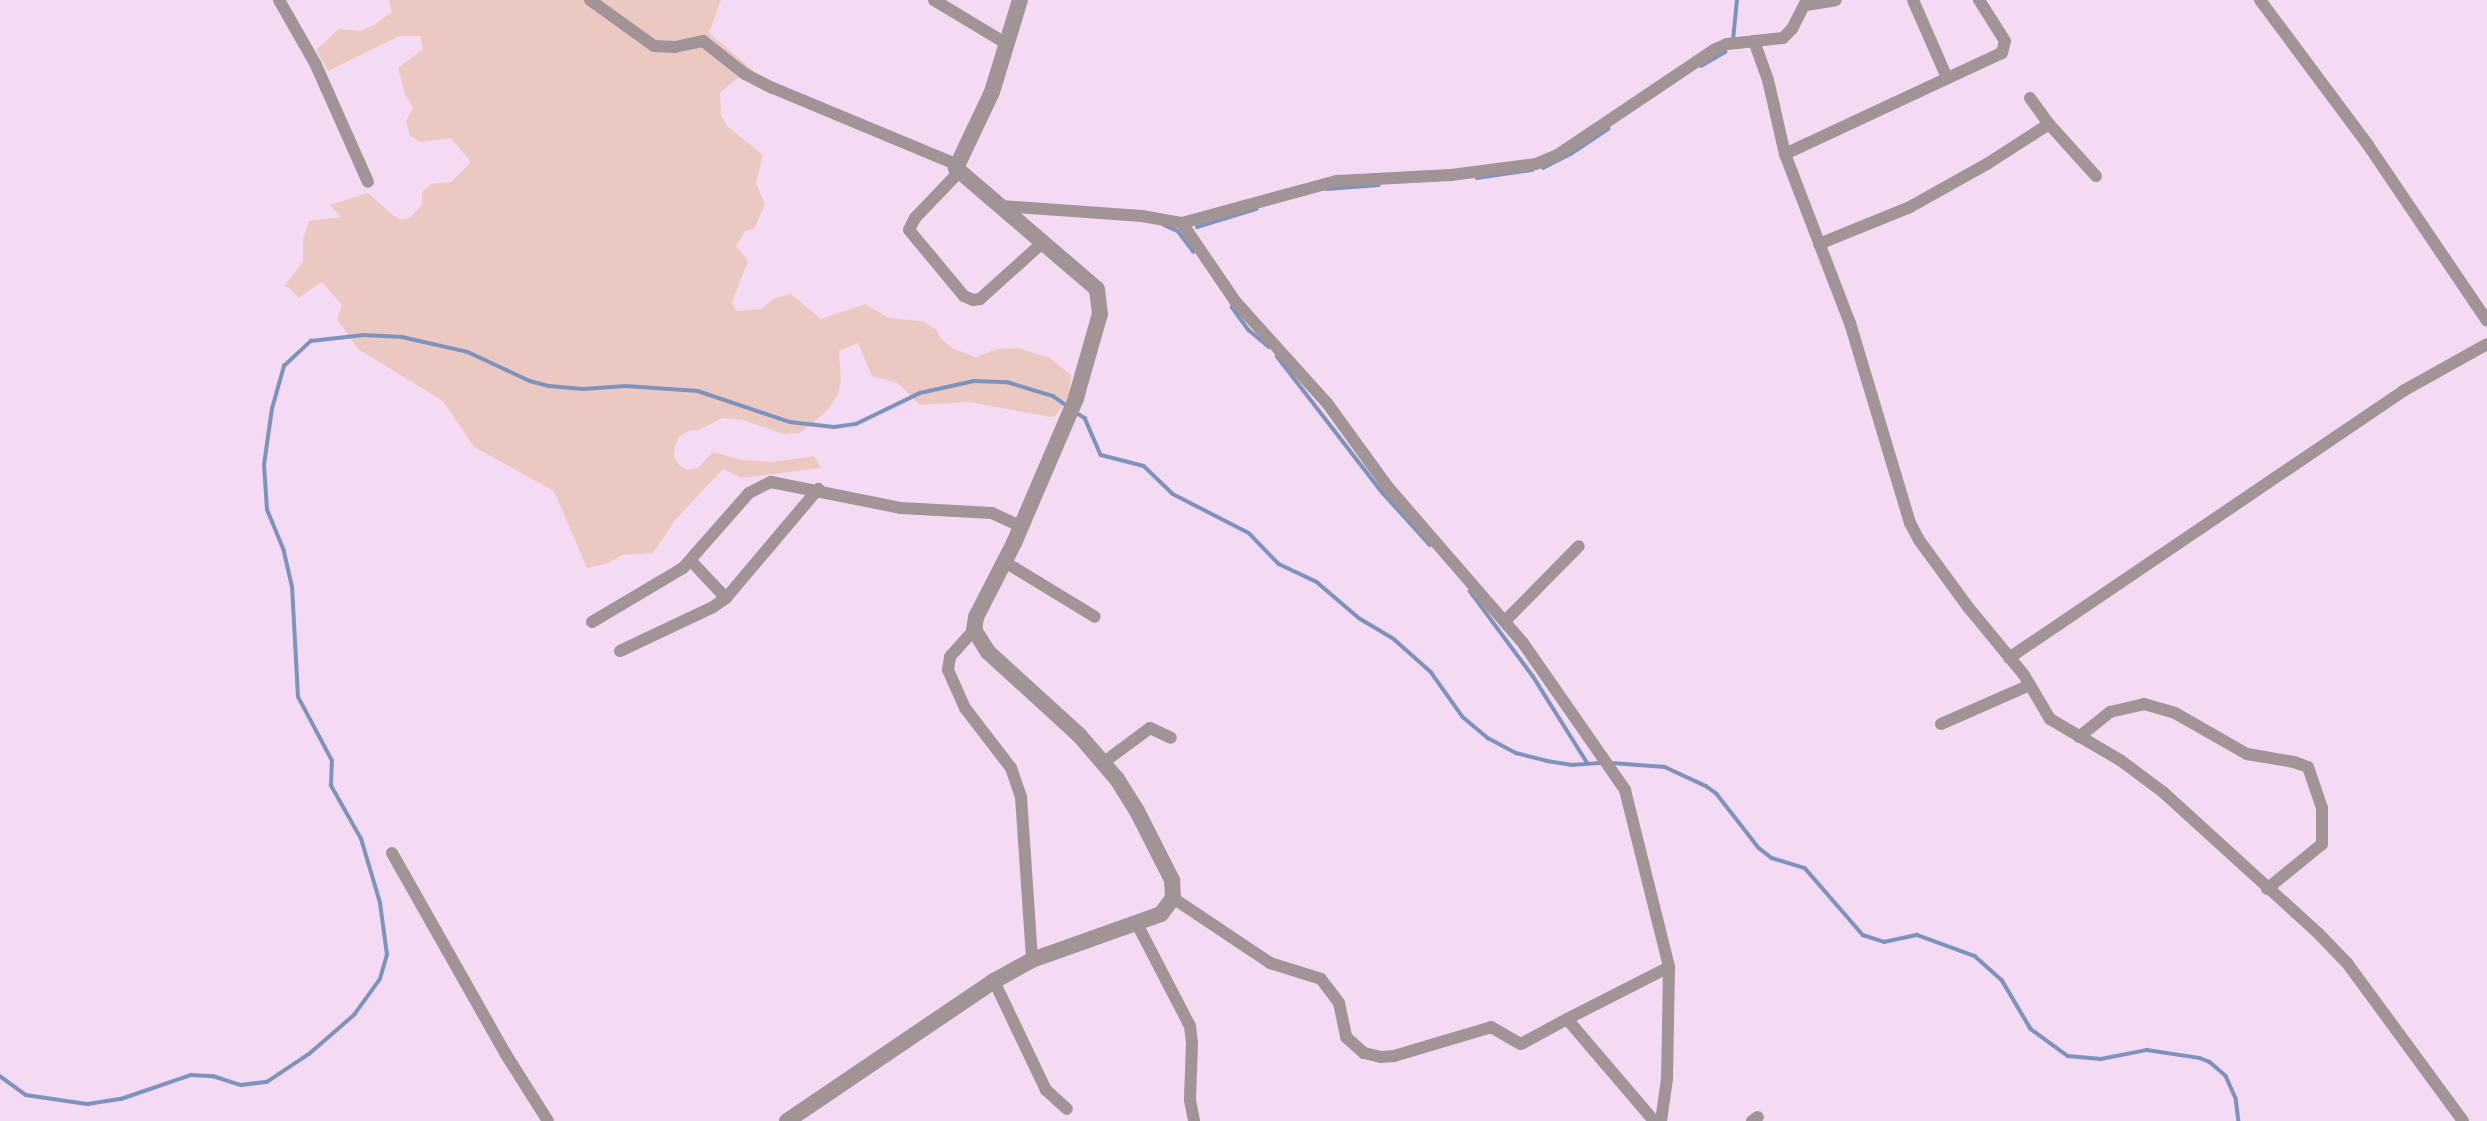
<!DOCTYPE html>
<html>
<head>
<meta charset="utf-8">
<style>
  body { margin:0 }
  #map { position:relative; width:2487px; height:1121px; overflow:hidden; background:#f4dbf3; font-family:Raleway,sans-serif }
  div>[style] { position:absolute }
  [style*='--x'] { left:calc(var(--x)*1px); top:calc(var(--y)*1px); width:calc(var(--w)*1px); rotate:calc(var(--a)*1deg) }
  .green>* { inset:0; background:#ebc9c2 }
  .stream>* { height:3.5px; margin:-1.75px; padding:0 1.75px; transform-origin:1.75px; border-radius:1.75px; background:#7e93bc }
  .minor>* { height:12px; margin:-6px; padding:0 6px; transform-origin:6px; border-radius:6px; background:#a29397 }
  .tertiary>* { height:16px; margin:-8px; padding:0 8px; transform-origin:8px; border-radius:8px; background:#a29397 }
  span { translate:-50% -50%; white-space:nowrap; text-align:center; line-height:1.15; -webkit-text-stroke:7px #f4dbf3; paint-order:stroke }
</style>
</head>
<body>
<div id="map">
  <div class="green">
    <i style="clip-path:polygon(389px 0,721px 0,709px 33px,754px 71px,736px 79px,720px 93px,721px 115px,727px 126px,763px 155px,756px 183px,765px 204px,754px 229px,745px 231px,736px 246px,748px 261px,732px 302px,736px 311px,761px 309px,775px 298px,791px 294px,821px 319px,865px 304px,889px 318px,922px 321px,937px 330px,941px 339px,954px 349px,976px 357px,997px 349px,1018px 348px,1050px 358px,1071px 375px,1069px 396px,1055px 416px,1050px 417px,969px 402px,920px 405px,898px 383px,872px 376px,858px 343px,839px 351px,841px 381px,838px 394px,827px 411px,800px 433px,784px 434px,743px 420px,722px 418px,699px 430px,688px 431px,679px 437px,675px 446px,674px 457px,679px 465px,688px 470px,699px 467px,713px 452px,742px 460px,772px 462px,814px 456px,821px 468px,742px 478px,723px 469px,676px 519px,653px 553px,623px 555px,606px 564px,587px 568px,554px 491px,474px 447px,443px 401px,358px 349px,337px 319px,342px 305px,322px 282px,298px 298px,290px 288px,284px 286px,303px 262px,303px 239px,309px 221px,341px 217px,330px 205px,368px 193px,394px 216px,402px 220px,411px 217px,422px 204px,422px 192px,431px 184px,451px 182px,471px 162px,451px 138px,421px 142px,410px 136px,406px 121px,413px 108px,405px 94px,398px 68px,423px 49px,420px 36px,399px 36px,328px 71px,316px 50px,339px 29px,360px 31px,374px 25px,392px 12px)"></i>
  </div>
  <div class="stream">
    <i style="--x:1733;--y:40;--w:40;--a:-84.3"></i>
    <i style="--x:1701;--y:66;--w:28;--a:-30"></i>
    <i style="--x:1543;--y:168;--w:31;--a:-27"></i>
    <i style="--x:1571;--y:154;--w:45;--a:-34"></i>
    <i style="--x:1477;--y:178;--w:56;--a:-8.3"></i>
    <i style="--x:1327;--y:189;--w:52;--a:-4.4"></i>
    <i style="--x:1164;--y:225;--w:15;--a:23"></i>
    <i style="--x:1178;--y:231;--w:26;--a:53"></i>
    <i style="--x:1197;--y:227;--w:62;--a:-17"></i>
    <i style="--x:1232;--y:307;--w:29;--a:54"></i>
    <i style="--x:1249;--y:330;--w:26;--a:40"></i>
    <i style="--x:1277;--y:356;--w:173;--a:52.3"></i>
    <i style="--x:1383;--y:493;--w:70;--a:47.9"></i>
    <i style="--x:1075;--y:412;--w:12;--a:31"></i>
    <i style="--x:1085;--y:418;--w:40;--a:66.6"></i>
    <i style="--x:1101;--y:455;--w:44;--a:14.3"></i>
    <i style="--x:1144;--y:466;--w:40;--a:44"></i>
    <i style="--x:1173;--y:494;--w:85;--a:27.2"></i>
    <i style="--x:1249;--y:533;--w:43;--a:45.9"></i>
    <i style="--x:1279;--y:564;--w:42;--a:25.3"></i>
    <i style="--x:1317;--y:582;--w:55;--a:40.6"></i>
    <i style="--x:1359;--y:618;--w:41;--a:31"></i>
    <i style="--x:1394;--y:639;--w:50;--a:41.7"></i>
    <i style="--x:1431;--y:672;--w:55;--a:54.6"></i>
    <i style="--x:1463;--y:717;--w:33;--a:40"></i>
    <i style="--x:1488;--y:738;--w:32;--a:28"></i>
    <i style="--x:1516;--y:753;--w:32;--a:14"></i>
    <i style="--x:1547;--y:761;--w:24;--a:9"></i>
    <i style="--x:1571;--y:765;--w:30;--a:-4"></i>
    <i style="--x:1470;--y:591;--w:106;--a:53.5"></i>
    <i style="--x:1533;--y:676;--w:102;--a:57.9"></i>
    <i style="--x:1612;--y:763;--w:53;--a:4.3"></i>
    <i style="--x:1665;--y:767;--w:45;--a:24.9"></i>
    <i style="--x:1706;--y:786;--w:14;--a:36"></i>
    <i style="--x:1717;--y:794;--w:68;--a:52.1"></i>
    <i style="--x:1759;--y:848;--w:16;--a:38"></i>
    <i style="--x:1772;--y:858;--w:34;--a:17"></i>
    <i style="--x:1805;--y:868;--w:89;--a:49.1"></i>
    <i style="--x:1863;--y:935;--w:22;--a:18"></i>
    <i style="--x:1884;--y:942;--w:34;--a:-12"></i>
    <i style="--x:1917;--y:935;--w:62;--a:19.9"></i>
    <i style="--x:1975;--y:956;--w:36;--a:42"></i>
    <i style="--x:2002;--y:980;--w:57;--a:59.4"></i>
    <i style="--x:2031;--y:1029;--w:46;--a:36.1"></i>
    <i style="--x:2068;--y:1056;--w:33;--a:5"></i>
    <i style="--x:2101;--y:1059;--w:47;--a:-11.1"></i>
    <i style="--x:2147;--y:1050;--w:54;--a:8.6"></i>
    <i style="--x:2200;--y:1058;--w:11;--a:22"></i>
    <i style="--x:2210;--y:1062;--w:21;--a:41"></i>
    <i style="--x:2226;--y:1076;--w:24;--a:66"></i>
    <i style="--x:2236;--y:1098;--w:23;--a:83"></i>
    <i style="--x:0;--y:1076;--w:32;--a:36"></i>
    <i style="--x:26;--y:1095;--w:63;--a:8.3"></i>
    <i style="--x:88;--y:1104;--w:33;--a:-9"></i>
    <i style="--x:121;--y:1099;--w:74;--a:-18.9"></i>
    <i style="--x:191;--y:1075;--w:22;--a:3"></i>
    <i style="--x:213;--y:1076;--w:29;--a:18"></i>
    <i style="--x:241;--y:1085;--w:26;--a:-7"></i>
    <i style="--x:267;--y:1082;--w:50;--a:-33.7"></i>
    <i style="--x:309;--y:1054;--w:60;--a:-40.9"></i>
    <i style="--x:354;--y:1015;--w:44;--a:-54.2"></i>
    <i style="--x:380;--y:979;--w:25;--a:-74"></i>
    <i style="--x:387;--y:955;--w:52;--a:-97.7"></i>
    <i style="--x:380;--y:903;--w:67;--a:-106.5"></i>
    <i style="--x:361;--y:839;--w:61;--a:-119.5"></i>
    <i style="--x:331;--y:786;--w:25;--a:-88"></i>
    <i style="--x:332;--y:761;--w:72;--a:-118"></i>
    <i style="--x:298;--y:697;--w:110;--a:-93.1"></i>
    <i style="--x:292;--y:587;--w:37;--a:-103"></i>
    <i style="--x:284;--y:551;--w:44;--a:-112.5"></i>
    <i style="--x:267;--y:510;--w:45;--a:-93.8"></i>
    <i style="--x:264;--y:465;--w:57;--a:-81.9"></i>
    <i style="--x:272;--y:409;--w:45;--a:-74.4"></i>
    <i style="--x:284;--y:366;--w:37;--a:-43"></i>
    <i style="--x:311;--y:341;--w:53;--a:-6.5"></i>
    <i style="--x:364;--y:335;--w:38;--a:3"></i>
    <i style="--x:402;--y:337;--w:68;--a:12.8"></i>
    <i style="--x:468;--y:352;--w:68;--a:25.1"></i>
    <i style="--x:530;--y:381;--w:20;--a:15"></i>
    <i style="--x:549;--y:386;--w:34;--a:5"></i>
    <i style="--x:583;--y:389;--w:43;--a:-4"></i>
    <i style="--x:626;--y:386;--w:72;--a:4"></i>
    <i style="--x:698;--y:391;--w:97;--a:18.6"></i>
    <i style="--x:790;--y:422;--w:44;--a:6.5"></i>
    <i style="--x:834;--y:427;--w:22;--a:-8"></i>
    <i style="--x:856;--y:424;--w:71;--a:-25.8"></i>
    <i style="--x:920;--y:393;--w:55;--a:-12.5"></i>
    <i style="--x:974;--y:381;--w:33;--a:2"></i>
    <i style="--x:1007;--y:382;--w:48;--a:16.9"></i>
    <i style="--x:1053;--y:396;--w:16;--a:35"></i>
  </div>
  <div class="minor">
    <i style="--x:279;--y:0;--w:73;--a:60.3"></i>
    <i style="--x:315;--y:63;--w:130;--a:66"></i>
    <i style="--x:590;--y:0;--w:79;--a:35.7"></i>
    <i style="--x:654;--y:46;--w:21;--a:3"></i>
    <i style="--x:675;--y:47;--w:29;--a:-12"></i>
    <i style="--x:703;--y:41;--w:53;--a:38.2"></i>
    <i style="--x:745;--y:74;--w:31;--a:27"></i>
    <i style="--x:773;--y:88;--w:198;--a:22.6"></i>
    <i style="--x:934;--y:0;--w:85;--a:31.1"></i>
    <i style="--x:1913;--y:0;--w:85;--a:66.4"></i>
    <i style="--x:2260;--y:0;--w:181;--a:53.3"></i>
    <i style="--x:2368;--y:145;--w:212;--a:55.9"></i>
    <i style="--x:1806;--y:5;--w:30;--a:-9"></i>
    <i style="--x:1754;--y:41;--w:29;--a:-6"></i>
    <i style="--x:1783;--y:38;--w:13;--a:-45"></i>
    <i style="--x:1792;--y:29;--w:33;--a:-63"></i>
    <i style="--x:2030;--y:98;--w:32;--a:54"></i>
    <i style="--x:1785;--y:154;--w:239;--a:-25"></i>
    <i style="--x:2002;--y:53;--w:12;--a:-76"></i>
    <i style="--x:2005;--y:41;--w:49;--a:-122.4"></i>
    <i style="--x:959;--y:172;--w:64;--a:133.7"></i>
    <i style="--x:915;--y:218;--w:13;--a:117"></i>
    <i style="--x:909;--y:230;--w:86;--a:50.2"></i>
    <i style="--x:964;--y:296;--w:10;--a:24"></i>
    <i style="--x:973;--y:300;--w:7;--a:-8"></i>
    <i style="--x:980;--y:299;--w:82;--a:-42"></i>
    <i style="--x:1001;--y:206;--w:141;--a:4.1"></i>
    <i style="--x:1142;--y:216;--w:41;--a:9.9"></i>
    <i style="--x:1182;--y:223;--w:161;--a:-15.2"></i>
    <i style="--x:1337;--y:181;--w:114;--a:-3"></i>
    <i style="--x:1451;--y:175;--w:86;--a:-7.4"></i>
    <i style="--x:1536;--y:164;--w:25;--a:-23"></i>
    <i style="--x:1559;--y:154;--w:187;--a:-33.9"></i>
    <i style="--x:1714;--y:50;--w:14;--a:-25"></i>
    <i style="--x:1727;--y:44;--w:27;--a:-6"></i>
    <i style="--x:1754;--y:41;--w:41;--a:70.3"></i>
    <i style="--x:1768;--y:80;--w:76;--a:77.1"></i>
    <i style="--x:1785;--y:154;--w:181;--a:69"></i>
    <i style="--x:1850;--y:323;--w:209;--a:73.3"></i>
    <i style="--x:1910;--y:523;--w:19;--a:62"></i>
    <i style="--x:1919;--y:540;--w:83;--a:53.8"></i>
    <i style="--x:1968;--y:607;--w:88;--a:50.5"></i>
    <i style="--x:2024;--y:675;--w:51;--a:59.4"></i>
    <i style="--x:2050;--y:719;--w:81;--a:30.4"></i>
    <i style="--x:2120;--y:760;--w:54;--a:36.7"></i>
    <i style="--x:2163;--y:792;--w:210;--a:42.3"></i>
    <i style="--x:2318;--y:933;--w:42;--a:46"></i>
    <i style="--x:2347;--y:963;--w:196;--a:53.7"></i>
    <i style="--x:1182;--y:223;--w:94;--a:55.8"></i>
    <i style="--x:1235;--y:301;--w:137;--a:48"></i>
    <i style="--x:1327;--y:403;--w:102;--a:54.1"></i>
    <i style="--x:1387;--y:486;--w:208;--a:49.1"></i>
    <i style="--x:1523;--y:643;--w:179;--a:55.2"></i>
    <i style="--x:1625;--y:790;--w:182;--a:76"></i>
    <i style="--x:1669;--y:967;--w:112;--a:91"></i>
    <i style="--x:1667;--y:1079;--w:42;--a:98.1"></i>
    <i style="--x:1819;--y:244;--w:98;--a:-22.1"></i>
    <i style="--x:1910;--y:207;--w:88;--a:-29.2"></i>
    <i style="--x:1987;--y:164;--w:74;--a:-32.8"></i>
    <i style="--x:2049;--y:124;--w:70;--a:47.9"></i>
    <i style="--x:691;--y:561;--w:51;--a:46.6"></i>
    <i style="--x:1005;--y:562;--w:105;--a:31.4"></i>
    <i style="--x:1505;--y:621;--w:105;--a:-45.4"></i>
    <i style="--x:592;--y:622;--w:106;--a:-30.7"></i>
    <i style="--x:683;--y:568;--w:100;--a:-48.7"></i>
    <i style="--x:749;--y:493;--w:25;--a:-27"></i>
    <i style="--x:771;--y:482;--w:133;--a:11.3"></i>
    <i style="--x:901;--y:508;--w:91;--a:3.1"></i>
    <i style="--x:992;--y:513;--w:31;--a:25"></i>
    <i style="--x:974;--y:630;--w:36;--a:132"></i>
    <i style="--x:950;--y:657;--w:13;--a:99"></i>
    <i style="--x:948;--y:670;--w:42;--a:65.9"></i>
    <i style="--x:965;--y:708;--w:76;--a:52.5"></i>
    <i style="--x:1011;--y:768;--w:31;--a:71"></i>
    <i style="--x:1021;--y:797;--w:163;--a:86.1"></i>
    <i style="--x:620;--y:651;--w:103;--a:-25.3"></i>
    <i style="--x:713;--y:607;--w:16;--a:-35"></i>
    <i style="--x:726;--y:598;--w:143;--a:-49.8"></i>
    <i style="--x:2009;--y:658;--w:476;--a:-34.1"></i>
    <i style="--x:2403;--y:391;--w:96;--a:-29.2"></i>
    <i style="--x:1941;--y:724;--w:97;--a:-23.7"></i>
    <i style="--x:2079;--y:737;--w:40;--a:-39"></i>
    <i style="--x:2110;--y:712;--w:35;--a:-13"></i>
    <i style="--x:2144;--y:704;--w:32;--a:16"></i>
    <i style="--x:2175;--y:713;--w:83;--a:29.7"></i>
    <i style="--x:2247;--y:754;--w:48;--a:9.7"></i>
    <i style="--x:2294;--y:762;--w:15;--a:20"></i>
    <i style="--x:2308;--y:767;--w:43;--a:71.1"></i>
    <i style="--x:2322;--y:808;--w:36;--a:90"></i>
    <i style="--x:2322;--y:844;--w:71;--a:140.7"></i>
    <i style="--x:1104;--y:762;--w:57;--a:-36.5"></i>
    <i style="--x:1150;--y:728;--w:23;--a:25"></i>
    <i style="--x:392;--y:853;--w:230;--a:60.5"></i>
    <i style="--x:505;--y:1053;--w:80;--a:57.7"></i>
    <i style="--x:1173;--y:898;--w:117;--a:33.8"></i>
    <i style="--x:1270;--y:963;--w:53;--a:17.4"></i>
    <i style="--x:1321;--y:979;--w:30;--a:53"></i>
    <i style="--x:1339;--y:1003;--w:35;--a:78"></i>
    <i style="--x:1346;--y:1037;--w:24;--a:42"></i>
    <i style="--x:1364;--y:1053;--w:17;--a:13"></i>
    <i style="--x:1381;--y:1057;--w:13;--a:-4"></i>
    <i style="--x:1394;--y:1056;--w:101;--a:-16.6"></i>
    <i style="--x:1491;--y:1027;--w:34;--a:30"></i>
    <i style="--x:1521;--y:1044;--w:52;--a:-28.5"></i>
    <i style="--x:1567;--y:1019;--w:134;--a:49.5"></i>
    <i style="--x:1136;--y:922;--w:117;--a:62.6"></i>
    <i style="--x:1190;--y:1026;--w:16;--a:83"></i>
    <i style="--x:1192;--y:1042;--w:58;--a:92"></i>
    <i style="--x:1190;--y:1100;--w:21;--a:79"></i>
    <i style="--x:994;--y:981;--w:121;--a:64.5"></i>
    <i style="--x:1046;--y:1090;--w:28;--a:42"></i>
    <i style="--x:1567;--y:1019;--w:114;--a:-27"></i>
    <i style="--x:1752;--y:1121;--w:7;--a:-34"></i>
  </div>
  <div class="tertiary">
    <i style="--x:787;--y:1121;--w:250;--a:-34.1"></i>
    <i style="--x:994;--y:981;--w:43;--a:-28.9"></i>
    <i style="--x:1032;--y:960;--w:137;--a:-19.6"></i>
    <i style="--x:1161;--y:914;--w:20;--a:-53"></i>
    <i style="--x:1173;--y:898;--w:18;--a:-93"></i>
    <i style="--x:1172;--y:880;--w:77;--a:-116.9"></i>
    <i style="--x:1137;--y:811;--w:39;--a:-122"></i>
    <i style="--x:1116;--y:778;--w:57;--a:-130.7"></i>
    <i style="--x:1079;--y:735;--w:123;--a:-137.6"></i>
    <i style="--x:988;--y:652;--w:26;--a:-122"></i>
    <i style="--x:974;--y:630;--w:13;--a:-81"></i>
    <i style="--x:976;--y:617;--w:83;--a:-62.8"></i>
    <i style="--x:1014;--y:543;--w:158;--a:-66.8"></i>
    <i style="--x:1076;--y:398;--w:87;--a:-74.1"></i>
    <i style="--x:1100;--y:314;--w:25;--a:-97"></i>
    <i style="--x:1097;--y:289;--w:186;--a:-139.4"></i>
    <i style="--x:956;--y:168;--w:84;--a:-64.7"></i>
    <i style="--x:992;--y:92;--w:96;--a:-73.1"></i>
  </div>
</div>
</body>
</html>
